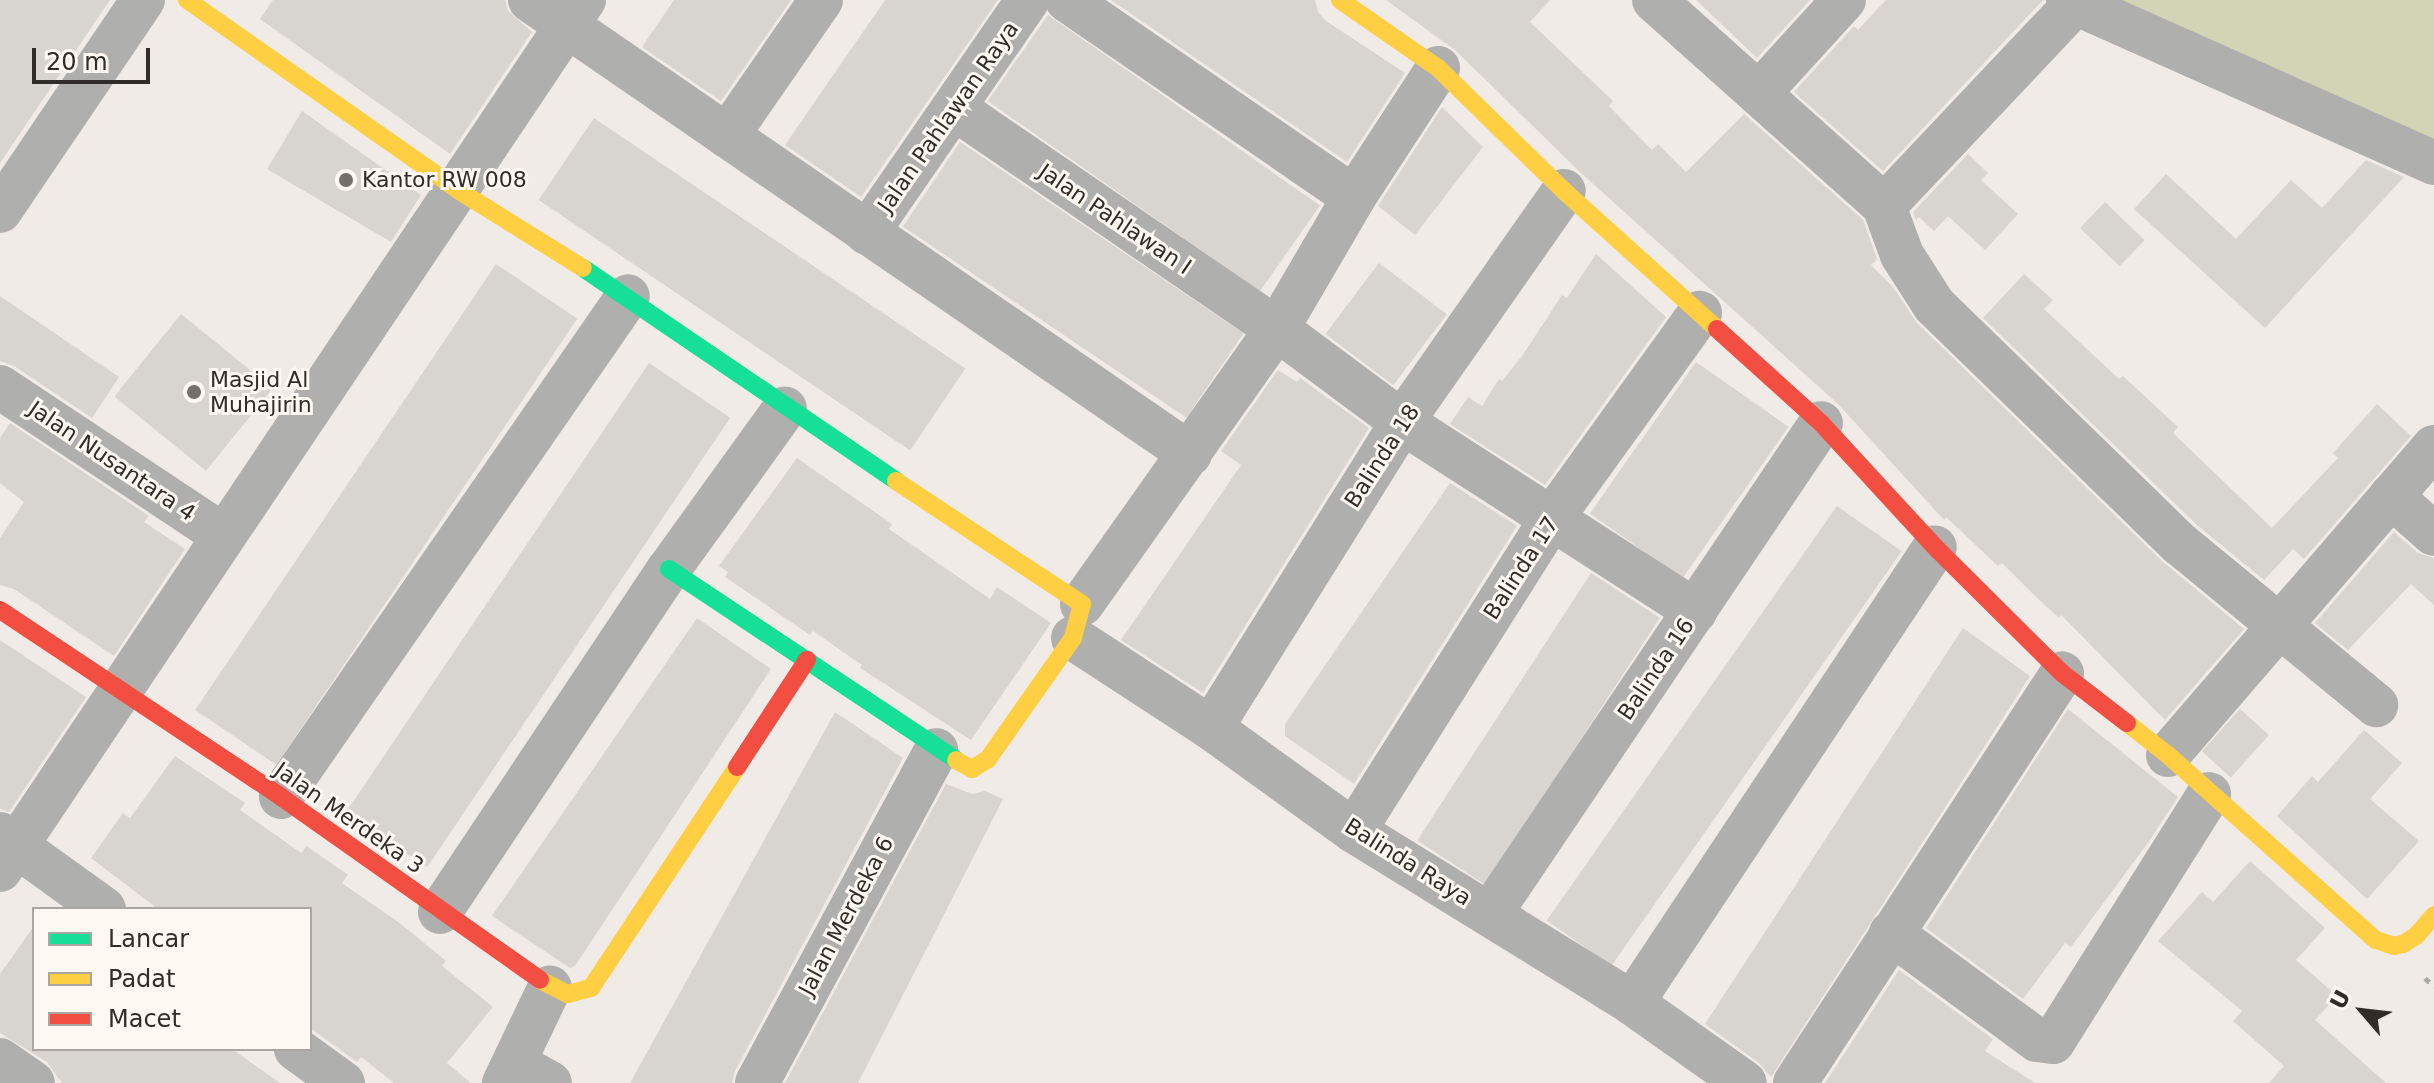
<!DOCTYPE html>
<html>
<head>
<meta charset="utf-8">
<style>
  body { margin:0 }
  #map { position:relative; width:2434px; height:1083px; overflow:hidden; background:#f0ebe6; font-family:"DejaVu Sans",sans-serif }
  div>[style] { position:absolute }
  [style*='--x'] { left:calc(var(--x)*1px); top:calc(var(--y)*1px); width:calc(var(--w)*1px); rotate:calc(var(--a)*1deg) }
  .green>* { inset:0; background:#d2d4b6 }
  .building>* { inset:0; background:#d8d4d0; transform-origin:0 0 }
  .path>* { height:5px; margin-top:-2.5px; transform-origin:0; background:repeating-linear-gradient(90deg,#a9a9a6 0 6px,transparent 0 12px) }
  .street>* { height:44px; margin:-22px; padding:0 22px; transform-origin:22px; border-radius:22px; background:#afafae }
  .fast>* { height:18px; margin:-9px; padding:0 9px; transform-origin:9px; border-radius:9px; background:#16e098 }
  .slow>* { height:18px; margin:-9px; padding:0 9px; transform-origin:9px; border-radius:9px; background:#ffcf43 }
  .jam>* { height:18px; margin:-9px; padding:0 9px; transform-origin:9px; border-radius:9px; background:#f24e42 }
  .dots>* { width:22px; height:22px; translate:-50% -50%; box-sizing:border-box; border:4px solid #fef8f3; border-radius:50% }
  span { translate:-50% -50%; white-space:nowrap; text-align:center; line-height:1.15; -webkit-text-stroke:6px #fef8f3; paint-order:stroke }
  .street-label { font-size:22px; color:#302c29 }
  .poi-label { font-size:22px; color:#302c29 }
  .left { translate:0 -50%; text-align:left }
  .legend { position:absolute; left:32px; top:907px; width:280px; height:144px; box-sizing:border-box; background:#fef8f3; border:2px solid #aca6a2; margin:0; padding:10px 14px; list-style:none; font-size:24px; color:#302c29 }
  .legend li { display:flex; align-items:center; gap:16px; height:40px }
  .legend b { width:40px; border:2px solid #aca6a2 }
  .north { position:absolute; left:2322px; top:971px; width:80px; height:80px; -webkit-text-stroke:6px #fef8f3; paint-order:stroke; rotate:298deg; font-size:22px; font-weight:700; line-height:32px; text-align:center; color:#302c29 }
  .north::after { content:''; display:block; margin:auto; width:28px; height:36px; background:#302c29; clip-path:polygon(50% 0,100% 100%,50% 72%,0 100%) }
  .scale { position:absolute; left:32px; top:48px; width:118px; height:36px; box-sizing:border-box; border:4px solid #302c29; border-top:0; padding-left:10px; font-size:24px; line-height:28px; white-space:nowrap; color:#302c29; -webkit-text-stroke:6px #fef8f3; paint-order:stroke }
</style>
</head>
<body>
<div id="map">
  <div class="green">
    <i style="clip-path:polygon(2068px 0,2434px 0,2434px 167px)"></i>
  </div>
  <div class="building">
    <i style="clip-path:polygon(0 0,110px 0,0 163px)"></i>
    <i style="clip-path:polygon(273px 0,505px 0,508px 11px,532px 32px,450px 154px,260px 19px)"></i>
    <i style="clip-path:polygon(674px 0,791px 0,721px 101px,642px 47px)"></i>
    <i style="clip-path:polygon(885px 0,998px 0,861px 197px,785px 145px)"></i>
    <i style="clip-path:polygon(1111px 0,1315px 0,1318px 12px,1326px 21px,1405px 73px,1347px 162px)"></i>
    <i style="clip-path:polygon(1386px 0,1550px 0,1530px 22px,1613px 101px,1609px 106px,1652px 150px,1658px 144px,1686px 172px,1744px 114px,1863px 220px,1877px 259px,1871px 265px,1893px 287px,1917px 323px,2163px 562px,2244px 629px,2165px 720px,2061px 615px,2059px 618px,2034px 595px,2002px 563px,1998px 566px,1946px 517px,1944px 520px,1838px 404px,1581px 173px,1455px 50px)"></i>
    <i style="clip-path:polygon(1696px 0,1810px 0,1757px 58px)"></i>
    <i style="clip-path:polygon(1886px 0,2043px 0,1883px 171px,1794px 92px,1854px 26px,1858px 30px)"></i>
    <i style="left:1048px;top:15px;width:332px;height:105px;rotate:35deg"></i>
    <i style="clip-path:polygon(1442px 107px,1483px 147px,1415px 235px,1378px 206px)"></i>
    <i style="clip-path:polygon(302px 111px,421px 195px,391px 242px,267px 169px)"></i>
    <i style="left:594px;top:118px;width:448px;height:99px;rotate:34deg"></i>
    <i style="left:960px;top:142px;width:342px;height:102px;rotate:34deg"></i>
    <i style="clip-path:polygon(1968px 154px,1988px 173px,1981px 180px,2018px 214px,1985px 250px,1948px 216px,1934px 231px,1919px 217px,1916px 220px,1913px 212px)"></i>
    <i style="clip-path:polygon(2366px 160px,2404px 177px,2265px 328px,2134px 209px,2166px 174px,2236px 239px,2291px 180px,2322px 208px)"></i>
    <i style="left:2105px;top:202px;width:55px;height:36px;rotate:44deg"></i>
    <i style="clip-path:polygon(1596px 254px,1666px 317px,1545px 485px,1450px 424px,1468px 397px,1482px 406px,1499px 379px,1502px 381px,1522px 356px,1562px 295px,1567px 298px)"></i>
    <i style="left:1379px;top:263px;width:85px;height:89px;rotate:37deg"></i>
    <i style="left:496px;top:264px;width:98px;height:538px;rotate:34deg"></i>
    <i style="clip-path:polygon(2024px 274px,2053px 300px,2044px 309px,2119px 379px,2123px 376px,2178px 427px,2173px 433px,2272px 528px,2338px 458px,2333px 453px,2377px 404px,2411px 436px,2304px 559px,2293px 549px,2264px 580px,2197px 525px,1983px 318px)"></i>
    <i style="clip-path:polygon(0 296px,119px 377px,92px 418px,14px 366px,0 361px)"></i>
    <i style="left:181px;top:314px;width:118px;height:106px;rotate:39deg"></i>
    <i style="left:1696px;top:362px;width:113px;height:185px;rotate:35deg"></i>
    <i style="left:649px;top:363px;width:98px;height:542px;rotate:34deg"></i>
    <i style="clip-path:polygon(1278px 370px,1297px 382px,1300px 378px,1369px 428px,1203px 693px,1121px 640px,1241px 465px,1221px 451px)"></i>
    <i style="clip-path:polygon(10px 423px,149px 516px,144px 522px,185px 549px,114px 656px,14px 589px,0 585px,0 538px,24px 502px,0 483px,0 438px)"></i>
    <i style="clip-path:polygon(797px 458px,892px 524px,889px 529px,990px 599px,997px 587px,1051px 623px,971px 740px,860px 668px,862px 665px,813px 631px,810px 635px,725px 577px,728px 572px,719px 566px)"></i>
    <i style="clip-path:polygon(1450px 483px,1517px 526px,1354px 784px,1285px 736px,1285px 724px)"></i>
    <i style="left:1837px;top:506px;width:79px;height:506px;rotate:35deg"></i>
    <i style="clip-path:polygon(2394px 532px,2418px 553px,2434px 558px,2434px 605px,2411px 584px,2348px 650px,2315px 623px)"></i>
    <i style="left:1591px;top:573px;width:82px;height:319px;rotate:33deg"></i>
    <i style="clip-path:polygon(697px 618px,771px 669px,575px 966px,570px 968px,492px 916px)"></i>
    <i style="clip-path:polygon(1963px 628px,2030px 676px,1771px 1077px,1759px 1063px,1705px 1024px)"></i>
    <i style="clip-path:polygon(0 640px,86px 697px,9px 812px,0 809px)"></i>
    <i style="clip-path:polygon(2068px 709px,2178px 797px,2150px 840px,2071px 947px,2065px 943px,2023px 999px,1926px 928px)"></i>
    <i style="left:2240px;top:709px;width:39px;height:57px;rotate:42deg"></i>
    <i style="clip-path:polygon(835px 712px,903px 758px,735px 1071px,732px 1083px,630px 1083px)"></i>
    <i style="clip-path:polygon(2364px 730px,2402px 763px,2370px 799px,2419px 841px,2367px 899px,2277px 816px,2312px 776px,2318px 782px)"></i>
    <i style="clip-path:polygon(175px 756px,245px 803px,240px 810px,301px 853px,307px 846px,348px 875px,342px 883px,401px 924px,446px 961px,442px 966px,493px 1007px,447px 1063px,471px 1083px,394px 1083px,361px 1057px,357px 1062px,310px 1028px,310px 909px,158px 909px,91px 858px,123px 813px,130px 818px)"></i>
    <i style="clip-path:polygon(946px 784px,972px 794px,985px 791px,1003px 799px,858px 1083px,785px 1083px)"></i>
    <i style="clip-path:polygon(2250px 861px,2325px 928px,2296px 960px,2337px 996px,2315px 1020px,2386px 1083px,2269px 1083px,2284px 1066px,2233px 1021px,2242px 1011px,2158px 941px,2202px 892px,2213px 902px)"></i>
    <i style="clip-path:polygon(34px 926px,34px 1049px,232px 1049px,280px 1083px,62px 1083px,47px 1062px,0 1033px,0 974px)"></i>
    <i style="clip-path:polygon(1899px 970px,1993px 1039px,1985px 1051px,2035px 1083px,1825px 1083px)"></i>
  </div>
  <div class="path">
    <i style="--x:2425;--y:978;--w:12;--a:42"></i>
  </div>
  <div class="street">
    <i style="--x:530;--y:0;--w:801;--a:34.52"></i>
    <i style="--x:1067;--y:0;--w:348;--a:34.5"></i>
    <i style="--x:1654;--y:0;--w:309;--a:41.8"></i>
    <i style="--x:1884;--y:206;--w:52;--a:69.8"></i>
    <i style="--x:1902;--y:255;--w:59;--a:57.4"></i>
    <i style="--x:1934;--y:305;--w:343;--a:44.2"></i>
    <i style="--x:2180;--y:544;--w:254;--a:39.4"></i>
    <i style="--x:2068;--y:0;--w:401;--a:24"></i>
    <i style="--x:1759;--y:93;--w:126;--a:-47.6"></i>
    <i style="--x:954;--y:108;--w:391;--a:34.4"></i>
    <i style="--x:1277;--y:329;--w:156;--a:36.6"></i>
    <i style="--x:1402;--y:422;--w:349;--a:32.8"></i>
    <i style="--x:727;--y:136;--w:165;--a:-55.3"></i>
    <i style="--x:1884;--y:206;--w:277;--a:-46.6"></i>
    <i style="--x:0;--y:211;--w:255;--a:-55.9"></i>
    <i style="--x:867;--y:233;--w:283;--a:-55.4"></i>
    <i style="--x:0;--y:387;--w:268;--a:33.6"></i>
    <i style="--x:2391;--y:496;--w:57;--a:41.5"></i>
    <i style="--x:1082;--y:604;--w:337;--a:-54.7"></i>
    <i style="--x:1277;--y:329;--w:153;--a:-59.7"></i>
    <i style="--x:1354;--y:197;--w:154;--a:-56.9"></i>
    <i style="--x:1073;--y:638;--w:165;--a:33.1"></i>
    <i style="--x:1211;--y:728;--w:176;--a:35.8"></i>
    <i style="--x:1354;--y:831;--w:327;--a:31.7"></i>
    <i style="--x:1632;--y:1003;--w:138;--a:35.3"></i>
    <i style="--x:1211;--y:728;--w:361;--a:-58"></i>
    <i style="--x:1402;--y:422;--w:282;--a:-55"></i>
    <i style="--x:2168;--y:755;--w:407;--a:-49.2"></i>
    <i style="--x:281;--y:797;--w:609;--a:-55.29"></i>
    <i style="--x:1354;--y:831;--w:370;--a:-57.7"></i>
    <i style="--x:1552;--y:518;--w:253;--a:-54.2"></i>
    <i style="--x:0;--y:834;--w:128;--a:35.8"></i>
    <i style="--x:0;--y:870;--w:1048;--a:-56.13"></i>
    <i style="--x:440;--y:912;--w:412;--a:-56.3"></i>
    <i style="--x:669;--y:569;--w:198;--a:-54.2"></i>
    <i style="--x:1490;--y:914;--w:592;--a:-56.01"></i>
    <i style="--x:1891;--y:933;--w:181;--a:36.2"></i>
    <i style="--x:2037;--y:1040;--w:16;--a:7"></i>
    <i style="--x:2053;--y:1042;--w:293;--a:-57.8"></i>
    <i style="--x:1632;--y:1003;--w:547;--a:-56.4"></i>
    <i style="--x:296;--y:1049;--w:58;--a:35.9"></i>
    <i style="--x:0;--y:1060;--w:40;--a:34.9"></i>
    <i style="--x:514;--y:1063;--w:41;--a:29.1"></i>
    <i style="--x:504;--y:1083;--w:106;--a:-64.4"></i>
    <i style="--x:757;--y:1083;--w:378;--a:-61.7"></i>
    <i style="--x:1795;--y:1083;--w:489;--a:-56.9"></i>
  </div>
  <div class="fast">
    <i style="--x:583;--y:268;--w:379;--a:34.2"></i>
    <i style="--x:669;--y:569;--w:345;--a:33.6"></i>
  </div>
  <div class="slow">
    <i style="--x:187;--y:0;--w:331;--a:35"></i>
    <i style="--x:458;--y:190;--w:147;--a:32"></i>
    <i style="--x:1340;--y:0;--w:119;--a:34.8"></i>
    <i style="--x:1438;--y:68;--w:176;--a:44.3"></i>
    <i style="--x:1564;--y:191;--w:206;--a:42"></i>
    <i style="--x:896;--y:481;--w:223;--a:33.5"></i>
    <i style="--x:1082;--y:604;--w:35;--a:105"></i>
    <i style="--x:1073;--y:638;--w:148;--a:125.1"></i>
    <i style="--x:988;--y:759;--w:19;--a:148"></i>
    <i style="--x:972;--y:769;--w:18;--a:-151"></i>
    <i style="--x:2127;--y:723;--w:52;--a:38"></i>
    <i style="--x:2168;--y:755;--w:278;--a:41.7"></i>
    <i style="--x:2376;--y:940;--w:19;--a:18"></i>
    <i style="--x:2394;--y:946;--w:9;--a:-13"></i>
    <i style="--x:2403;--y:944;--w:15;--a:-32"></i>
    <i style="--x:2416;--y:936;--w:28;--a:-49"></i>
    <i style="--x:540;--y:980;--w:31;--a:27"></i>
    <i style="--x:568;--y:994;--w:24;--a:-15"></i>
    <i style="--x:591;--y:988;--w:265;--a:-56.5"></i>
  </div>
  <div class="jam">
    <i style="--x:1717;--y:329;--w:140;--a:42.1"></i>
    <i style="--x:1821;--y:423;--w:168;--a:47.4"></i>
    <i style="--x:1935;--y:547;--w:179;--a:44.8"></i>
    <i style="--x:2062;--y:673;--w:82;--a:37.6"></i>
    <i style="--x:0;--y:610;--w:338;--a:33.6"></i>
    <i style="--x:281;--y:797;--w:317;--a:35.2"></i>
    <i style="--x:737;--y:767;--w:128;--a:-56.8"></i>
  </div>
  <div class="dots">
    <i style="left:346px;top:180px;background:#736f6b"></i>
    <i style="left:194px;top:392px;background:#736f6b"></i>
  </div>
  <div class="street-label">
    <span style="left:948px;top:117px;rotate:-55deg">Jalan Pahlawan Raya</span>
    <span style="left:1115px;top:219px;rotate:34deg">Jalan Pahlawan I</span>
    <span style="left:1382px;top:456px;rotate:-57deg">Balinda 18</span>
    <span style="left:112px;top:461px;rotate:34deg">Jalan Nusantara 4</span>
    <span style="left:1521px;top:568px;rotate:-57deg">Balinda 17</span>
    <span style="left:1656px;top:669px;rotate:-56deg">Balinda 16</span>
    <span style="left:349px;top:818px;rotate:35deg">Jalan Merdeka 3</span>
    <span style="left:1408px;top:862px;rotate:32deg">Balinda Raya</span>
    <span style="left:846px;top:916px;rotate:-62deg">Jalan Merdeka 6</span>
  </div>
  <div class="poi-label">
    <span class="left" style="left:362px;top:180px">Kantor RW 008</span>
    <span class="left" style="left:210px;top:392px">Masjid Al<br>Muhajirin</span>
  </div>
  <ul class="legend">
  <li><b style="height:10px;background:#16e098"></b>Lancar</li>
  <li><b style="height:10px;background:#ffcf43"></b>Padat</li>
  <li><b style="height:10px;background:#f24e42"></b>Macet</li>
  </ul>
  <div class="north">U</div>
  <div class="scale">20 m</div>
</div>
</body>
</html>
